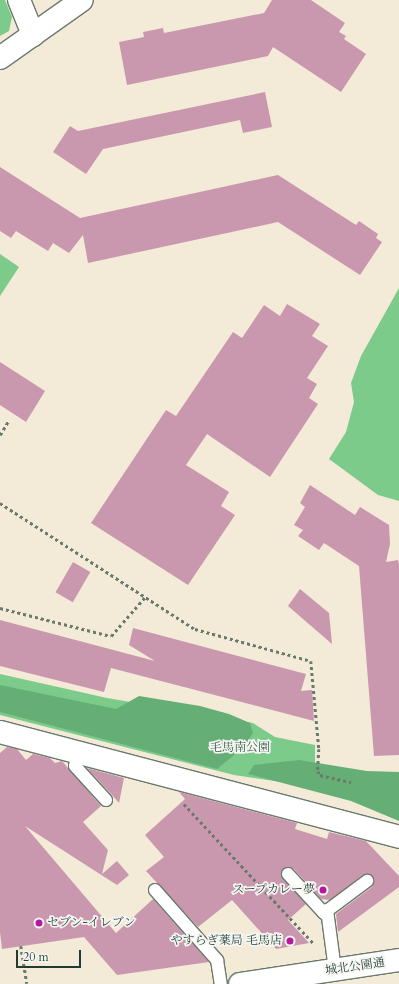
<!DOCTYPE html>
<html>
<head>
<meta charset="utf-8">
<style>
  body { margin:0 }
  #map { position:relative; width:399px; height:984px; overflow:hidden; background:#f3ead8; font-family:Cardo,"Noto Serif JP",serif }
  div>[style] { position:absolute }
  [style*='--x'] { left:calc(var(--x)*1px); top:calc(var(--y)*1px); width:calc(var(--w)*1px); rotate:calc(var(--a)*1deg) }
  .green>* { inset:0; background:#7ccb8b }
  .forest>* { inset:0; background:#65af77 }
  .building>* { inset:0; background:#ca98ae; transform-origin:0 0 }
  .path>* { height:2.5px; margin-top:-1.25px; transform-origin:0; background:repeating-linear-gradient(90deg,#697a6d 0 3px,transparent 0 6px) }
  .roads { filter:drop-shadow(1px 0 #697a6d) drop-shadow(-1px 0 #697a6d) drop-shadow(0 1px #697a6d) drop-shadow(0 -1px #697a6d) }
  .service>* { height:12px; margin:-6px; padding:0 6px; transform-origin:6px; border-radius:6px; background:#fff }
  .minor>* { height:22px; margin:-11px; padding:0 11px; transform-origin:11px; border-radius:11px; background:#fff }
  .tertiary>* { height:22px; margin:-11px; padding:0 11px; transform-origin:11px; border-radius:11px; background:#fff }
  .primary>* { height:22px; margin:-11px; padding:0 11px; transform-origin:11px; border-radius:11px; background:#fff }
  .dots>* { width:11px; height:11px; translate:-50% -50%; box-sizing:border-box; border:2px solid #f6f6f2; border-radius:50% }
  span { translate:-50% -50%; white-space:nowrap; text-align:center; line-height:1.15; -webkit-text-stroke:3.5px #f6f6f2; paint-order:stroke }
  .park-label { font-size:12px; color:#36604a }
  .poi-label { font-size:12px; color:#1f3d34 }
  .right { translate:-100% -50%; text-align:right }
  .left { translate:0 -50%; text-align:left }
  .street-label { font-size:12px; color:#1f3d34 }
  .scale { position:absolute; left:16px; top:950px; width:65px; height:18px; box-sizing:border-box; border:2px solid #1f3d34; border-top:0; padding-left:5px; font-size:12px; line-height:14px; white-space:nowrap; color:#1f3d34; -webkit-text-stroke:3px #f6f6f2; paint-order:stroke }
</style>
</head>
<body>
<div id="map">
  <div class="green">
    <i style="clip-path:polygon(0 0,5px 0,12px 17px,9px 31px,0 36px)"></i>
    <i style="clip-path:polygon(0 254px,19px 267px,0 296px)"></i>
    <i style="clip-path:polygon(399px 288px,399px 501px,378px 495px,329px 459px,346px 432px,354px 402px,351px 383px,361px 356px)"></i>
    <i style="clip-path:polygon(0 674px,107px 698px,253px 723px,275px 737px,315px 745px,315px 787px,234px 775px,0 715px)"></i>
  </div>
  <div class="forest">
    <i style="clip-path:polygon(0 685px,116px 709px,139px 696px,200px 706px,229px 714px,250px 723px,253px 733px,244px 747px,217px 769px,0 712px)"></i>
    <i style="clip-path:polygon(299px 760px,367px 771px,399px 772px,399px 821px,351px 801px,248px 774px,254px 765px)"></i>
  </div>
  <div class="building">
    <i style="clip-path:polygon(272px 0,311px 0,345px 23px,339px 32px,346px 36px,344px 39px,366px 54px,341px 92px,273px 47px,268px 56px,127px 85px,119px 42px,144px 37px,143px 32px,163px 28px,164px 33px,264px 13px)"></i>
    <i style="clip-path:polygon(265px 92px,272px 127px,243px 133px,240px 120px,103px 149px,86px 174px,53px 152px,70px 126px,78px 131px)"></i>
    <i style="clip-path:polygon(0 167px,80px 218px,278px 175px,356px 225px,359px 221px,378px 234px,376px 238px,382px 242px,360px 275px,278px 222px,88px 263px,83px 235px,69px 253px,53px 243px,48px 251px,16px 231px,11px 238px,0 231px)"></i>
    <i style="clip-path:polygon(287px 304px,320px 324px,312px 336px,328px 346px,307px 378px,317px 384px,309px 398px,318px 404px,270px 477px,207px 434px,186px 465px,229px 492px,221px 506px,235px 515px,188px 585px,91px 523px,166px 410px,176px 416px,233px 332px,242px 338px,264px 305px,280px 316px)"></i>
    <i style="clip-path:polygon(0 362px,45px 391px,26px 422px,0 405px)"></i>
    <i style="clip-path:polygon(310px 485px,355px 515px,360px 507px,389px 525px,390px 544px,386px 562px,398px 560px,399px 564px,399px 755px,374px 756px,359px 566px,324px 543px,319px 550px,298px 536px,303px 530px,294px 525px,305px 507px,300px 503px)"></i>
    <i style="left:73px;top:562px;width:20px;height:35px;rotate:30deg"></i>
    <i style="clip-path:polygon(300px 589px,329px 613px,332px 644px,288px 606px)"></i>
    <i style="clip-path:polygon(0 620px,155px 661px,129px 645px,133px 628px,306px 674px,301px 691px,312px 690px,314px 721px,111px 668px,104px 692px,0 666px)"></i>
    <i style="clip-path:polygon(7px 747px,17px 749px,26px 760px,33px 754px,50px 758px,55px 763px,62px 761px,101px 806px,83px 822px,108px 850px,102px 874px,117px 861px,129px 875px,117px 885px,25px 826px,116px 933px,153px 899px,209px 962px,117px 975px,84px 937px,2px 949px,0 932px,0 753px)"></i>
    <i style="clip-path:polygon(87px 768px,124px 778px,119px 803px,112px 795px)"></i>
    <i style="clip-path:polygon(179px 792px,297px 823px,295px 829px,327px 839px,329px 832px,366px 841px,399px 876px,399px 887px,338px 932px,336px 914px,372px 887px,374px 881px,373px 876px,363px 875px,330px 900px,321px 899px,294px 869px,287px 867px,283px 869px,281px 876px,306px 904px,288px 920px,309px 943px,276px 949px,232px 900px,198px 927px,146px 871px,164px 857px,145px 835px,185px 799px)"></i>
  </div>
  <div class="path">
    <i style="--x:0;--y:435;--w:17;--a:-59"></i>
    <i style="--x:0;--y:503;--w:232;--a:32.9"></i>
    <i style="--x:195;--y:629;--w:120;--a:15.4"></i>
    <i style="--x:311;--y:661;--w:88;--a:84.8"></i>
    <i style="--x:319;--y:749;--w:22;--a:93"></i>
    <i style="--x:318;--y:771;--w:4;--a:63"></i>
    <i style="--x:320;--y:775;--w:32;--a:13"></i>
    <i style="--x:0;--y:608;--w:114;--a:14.2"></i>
    <i style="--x:111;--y:636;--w:53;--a:-48.8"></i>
    <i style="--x:184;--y:804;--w:191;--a:47.1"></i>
    <i style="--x:21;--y:946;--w:38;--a:81"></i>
  </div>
  <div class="roads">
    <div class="service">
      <i style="--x:78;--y:753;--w:13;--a:103"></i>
      <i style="--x:75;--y:766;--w:46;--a:47.6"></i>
      <i style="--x:288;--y:874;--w:53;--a:47.3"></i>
      <i style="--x:324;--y:913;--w:54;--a:-36.7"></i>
      <i style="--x:155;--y:890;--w:94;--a:48.5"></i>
      <i style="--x:217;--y:960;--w:24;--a:81"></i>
      <i style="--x:327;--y:910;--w:61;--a:82.4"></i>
    </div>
    <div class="minor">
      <i style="--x:0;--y:732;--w:413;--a:14.7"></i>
    </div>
    <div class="tertiary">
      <i style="--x:19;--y:0;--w:38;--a:68"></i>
      <i style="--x:0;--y:58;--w:100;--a:-35.3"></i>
    </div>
    <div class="primary">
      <i style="--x:240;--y:984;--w:161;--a:-8.6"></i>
    </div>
  </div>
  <div class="dots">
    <i style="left:323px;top:890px;background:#b5179e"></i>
    <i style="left:39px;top:923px;background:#b5179e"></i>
    <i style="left:290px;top:941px;background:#b5179e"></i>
  </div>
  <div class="park-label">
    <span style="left:240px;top:748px">毛馬南公園</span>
  </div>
  <div class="poi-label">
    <span class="right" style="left:315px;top:890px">スープカレー夢</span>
    <span class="left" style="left:47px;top:923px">セブン-イレブン</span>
    <span class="right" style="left:282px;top:941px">やすらぎ薬局 毛馬店</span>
  </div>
  <div class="street-label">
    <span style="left:355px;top:967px;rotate:-8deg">城北公園通</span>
  </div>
  <div class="scale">20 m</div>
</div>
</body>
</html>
